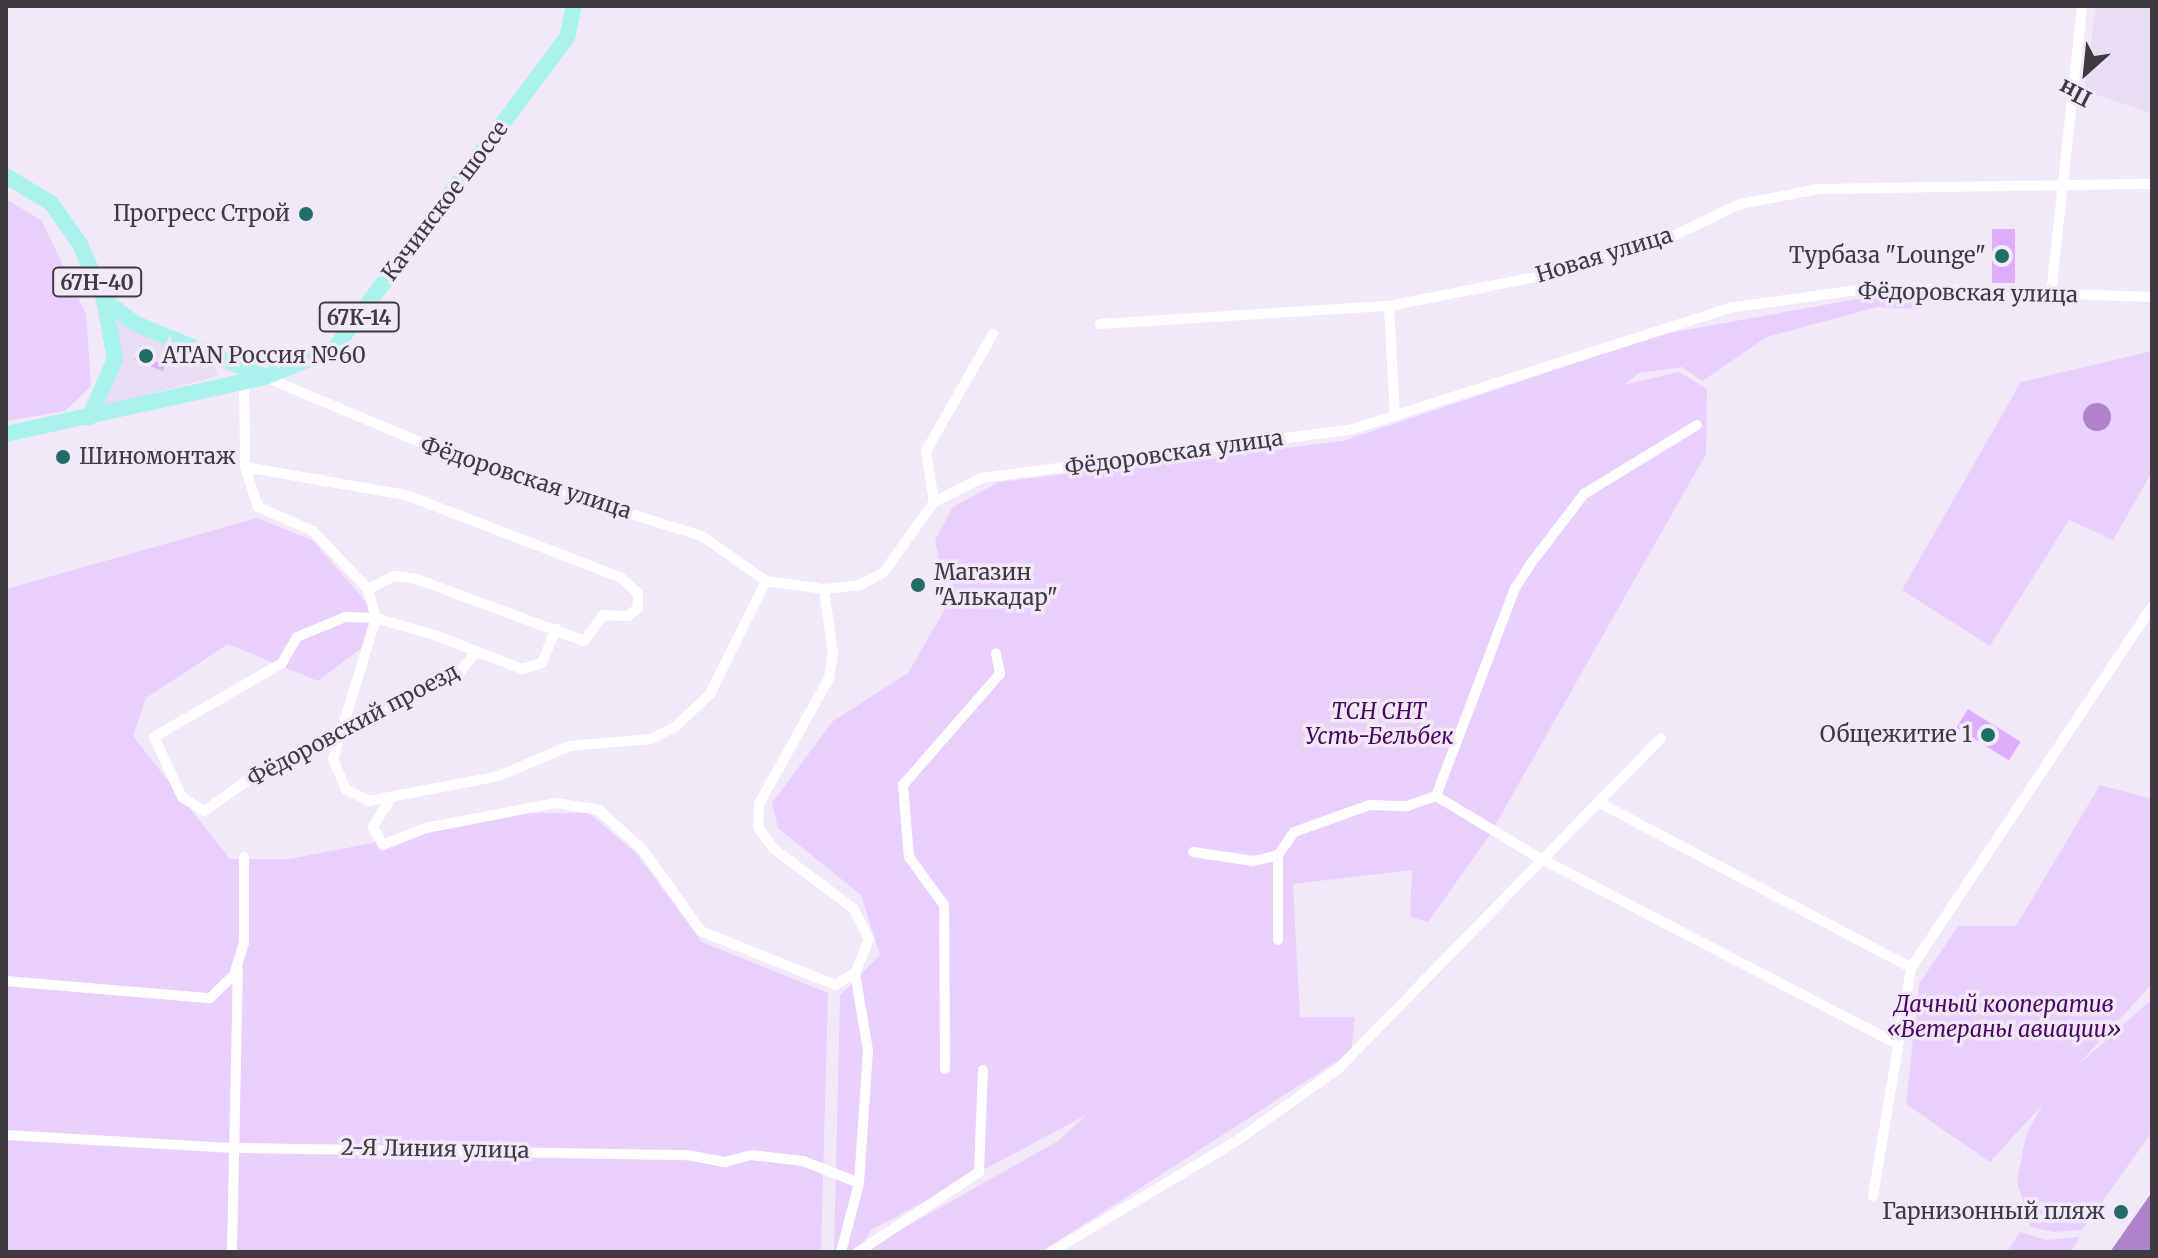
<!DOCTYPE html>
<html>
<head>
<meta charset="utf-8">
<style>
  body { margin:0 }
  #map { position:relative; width:2158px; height:1258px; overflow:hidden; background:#f2e9f8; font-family:Merriweather,serif }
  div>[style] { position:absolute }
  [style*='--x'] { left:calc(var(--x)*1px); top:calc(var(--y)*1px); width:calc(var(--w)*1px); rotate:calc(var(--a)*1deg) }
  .built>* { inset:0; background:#e9ddf3 }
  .green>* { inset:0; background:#e9cffc }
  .water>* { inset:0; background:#af82ce }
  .round { border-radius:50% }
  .building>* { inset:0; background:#ddaefd; transform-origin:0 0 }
  .minor>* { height:10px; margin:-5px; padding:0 5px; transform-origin:5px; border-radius:5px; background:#fff }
  .primary>* { height:16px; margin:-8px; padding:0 8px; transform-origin:8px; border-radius:8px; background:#aaf2ec }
  .dots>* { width:22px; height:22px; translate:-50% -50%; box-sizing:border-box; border:4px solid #f2e9f8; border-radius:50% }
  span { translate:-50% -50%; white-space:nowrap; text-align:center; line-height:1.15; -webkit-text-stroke:7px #f2e9f8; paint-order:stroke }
  .shield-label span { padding:2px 6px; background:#f2e9f8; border:2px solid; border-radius:6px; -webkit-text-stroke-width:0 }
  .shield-label { font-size:20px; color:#3d3a40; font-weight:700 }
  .street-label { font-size:22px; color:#3d3a40 }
  .poi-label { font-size:22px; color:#3d3a40 }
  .right { translate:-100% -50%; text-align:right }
  .left { translate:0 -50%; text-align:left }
  .park-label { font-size:22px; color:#490867; font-style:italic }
  .frame { position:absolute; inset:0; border:8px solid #3d3a40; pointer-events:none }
  .north { position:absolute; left:2046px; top:32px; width:80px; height:80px; -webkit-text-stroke:6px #f2e9f8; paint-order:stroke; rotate:207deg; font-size:22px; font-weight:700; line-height:32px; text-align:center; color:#3d3a40 }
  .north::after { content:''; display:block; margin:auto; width:28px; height:36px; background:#3d3a40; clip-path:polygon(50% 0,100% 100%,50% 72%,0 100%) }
</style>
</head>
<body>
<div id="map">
  <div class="built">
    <i style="clip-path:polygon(2096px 6px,2152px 6px,2152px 113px,2084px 91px)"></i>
    <i style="clip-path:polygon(116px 318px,214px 366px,218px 376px,103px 406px,120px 364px)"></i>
  </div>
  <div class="green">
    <i style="clip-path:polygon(6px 199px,42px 221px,86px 314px,91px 386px,65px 411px,6px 421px)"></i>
    <i style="clip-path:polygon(1879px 295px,1926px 297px,1921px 309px,1877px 307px,1767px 337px,1702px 381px,1682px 367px,1639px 373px,1624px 385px,1679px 372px,1707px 389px,1706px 454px,1489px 836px,1428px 922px,1410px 917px,1412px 870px,1293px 884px,1300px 1017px,1355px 1017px,1351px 1052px,1041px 1252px,861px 1252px,1058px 1141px,1086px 1115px,871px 1230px,857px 1252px,834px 1252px,840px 996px,880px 955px,861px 895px,778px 828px,772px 803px,833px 721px,908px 673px,948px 604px,935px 540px,953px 507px,999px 482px,1343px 441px,1658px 335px)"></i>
    <i style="clip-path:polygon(2152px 351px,2152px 472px,2113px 540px,2069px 520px,1990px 646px,1902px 590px,2021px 382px)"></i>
    <i style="clip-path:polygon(257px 518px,312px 540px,351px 584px,370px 607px,367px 644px,318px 681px,228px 644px,146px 698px,133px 736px,230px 859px,289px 859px,529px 813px,589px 813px,636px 853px,702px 942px,828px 993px,821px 1252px,6px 1252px,6px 589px)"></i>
    <i style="clip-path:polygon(2100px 785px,2152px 799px,2152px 984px,2075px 1068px,2152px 999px,2152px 1132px,2082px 1230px,2054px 1232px,2030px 1227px,2017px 1181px,2026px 1135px,2043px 1104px,1990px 1162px,1906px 1104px,1919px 984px,1958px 926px,2016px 926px)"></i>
    <i style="clip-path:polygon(2020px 1232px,2046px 1240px,2080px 1237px,2071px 1252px,2007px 1252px)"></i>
  </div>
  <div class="water">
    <i class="round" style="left:2083px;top:403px;width:28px;height:28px"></i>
    <i style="clip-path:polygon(2152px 1192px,2152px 1252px,2110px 1252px)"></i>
  </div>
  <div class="building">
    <i style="left:1992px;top:229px;width:23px;height:54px"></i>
    <i style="clip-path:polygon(140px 345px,157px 352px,153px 360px,165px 365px,163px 371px,134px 360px)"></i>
    <i style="left:1968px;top:709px;width:62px;height:22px;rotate:32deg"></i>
  </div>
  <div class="minor">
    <i style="--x:2051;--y:293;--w:289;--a:-83.8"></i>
    <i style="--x:1389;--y:306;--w:110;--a:86.9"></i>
    <i style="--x:1100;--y:324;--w:290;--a:-3.6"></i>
    <i style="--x:1389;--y:306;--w:185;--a:-11.2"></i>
    <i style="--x:1570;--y:270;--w:95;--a:-17.1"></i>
    <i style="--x:1661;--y:242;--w:88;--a:-25.7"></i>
    <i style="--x:1740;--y:204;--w:80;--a:-10.8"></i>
    <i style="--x:1819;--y:189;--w:333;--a:-0.9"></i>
    <i style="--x:265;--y:377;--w:230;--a:22.8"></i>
    <i style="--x:477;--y:466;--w:236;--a:17.3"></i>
    <i style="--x:702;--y:536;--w:78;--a:35.1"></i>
    <i style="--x:766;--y:581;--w:59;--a:7.9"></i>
    <i style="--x:824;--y:589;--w:36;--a:-6"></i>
    <i style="--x:860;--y:585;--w:27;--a:-28"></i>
    <i style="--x:884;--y:572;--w:86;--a:-54.5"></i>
    <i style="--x:934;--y:502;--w:54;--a:-26.6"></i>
    <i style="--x:982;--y:478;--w:374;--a:-7.5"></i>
    <i style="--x:1353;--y:429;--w:395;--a:-17.8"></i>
    <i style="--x:1729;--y:308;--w:150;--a:-8"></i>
    <i style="--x:1878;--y:287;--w:274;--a:2.1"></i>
    <i style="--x:244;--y:379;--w:88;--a:89.3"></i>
    <i style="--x:245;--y:467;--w:42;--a:72"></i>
    <i style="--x:258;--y:507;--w:60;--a:23.6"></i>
    <i style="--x:313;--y:531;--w:80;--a:46.5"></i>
    <i style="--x:368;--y:589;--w:30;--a:75"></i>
    <i style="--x:376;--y:618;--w:147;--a:107"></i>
    <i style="--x:333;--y:759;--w:33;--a:67"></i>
    <i style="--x:346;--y:789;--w:26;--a:28"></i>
    <i style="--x:369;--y:801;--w:132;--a:-10.9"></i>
    <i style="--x:499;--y:776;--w:76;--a:-23.2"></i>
    <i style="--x:569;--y:746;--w:82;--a:-4.9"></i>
    <i style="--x:651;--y:739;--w:28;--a:-27"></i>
    <i style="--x:676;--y:726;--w:47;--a:-43.3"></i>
    <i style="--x:710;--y:694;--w:126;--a:-63.6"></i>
    <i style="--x:245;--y:467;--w:163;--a:9.9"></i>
    <i style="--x:406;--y:495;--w:229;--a:21"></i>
    <i style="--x:620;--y:577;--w:24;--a:42"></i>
    <i style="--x:638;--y:593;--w:15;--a:90"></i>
    <i style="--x:638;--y:608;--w:13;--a:141"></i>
    <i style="--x:628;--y:616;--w:25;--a:-178"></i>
    <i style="--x:603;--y:615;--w:32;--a:126"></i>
    <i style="--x:584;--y:641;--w:179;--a:-159.7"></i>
    <i style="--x:416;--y:579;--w:22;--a:-172"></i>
    <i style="--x:394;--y:576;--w:29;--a:153"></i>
    <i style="--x:934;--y:502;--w:52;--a:-98.9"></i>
    <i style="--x:926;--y:451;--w:135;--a:-60.2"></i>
    <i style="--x:824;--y:589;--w:65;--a:82"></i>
    <i style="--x:833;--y:653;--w:25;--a:99"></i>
    <i style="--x:829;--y:678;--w:144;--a:119.1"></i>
    <i style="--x:759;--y:804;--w:23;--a:92"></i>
    <i style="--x:758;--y:827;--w:27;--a:54"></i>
    <i style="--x:774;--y:849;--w:99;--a:36.8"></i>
    <i style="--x:853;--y:908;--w:35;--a:63"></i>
    <i style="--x:869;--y:939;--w:37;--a:112"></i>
    <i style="--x:855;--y:973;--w:79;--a:80.5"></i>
    <i style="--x:868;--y:1051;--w:132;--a:93.9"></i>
    <i style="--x:859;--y:1183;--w:71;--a:104.6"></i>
    <i style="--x:475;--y:653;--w:27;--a:129"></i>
    <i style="--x:458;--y:674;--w:212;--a:154"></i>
    <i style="--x:267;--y:767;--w:77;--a:145.1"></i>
    <i style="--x:204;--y:811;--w:26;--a:-148"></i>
    <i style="--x:182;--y:797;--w:66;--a:-115"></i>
    <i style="--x:154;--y:737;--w:148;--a:-30"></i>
    <i style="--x:282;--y:663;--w:30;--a:-60"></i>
    <i style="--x:297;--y:637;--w:52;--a:-22.6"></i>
    <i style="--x:345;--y:617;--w:31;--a:2"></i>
    <i style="--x:376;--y:618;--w:64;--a:16.4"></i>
    <i style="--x:437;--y:636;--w:91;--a:21.2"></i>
    <i style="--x:522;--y:669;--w:21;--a:-17"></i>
    <i style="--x:542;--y:663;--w:37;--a:-68"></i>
    <i style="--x:1436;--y:796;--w:114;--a:31"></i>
    <i style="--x:1534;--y:855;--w:407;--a:27.5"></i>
    <i style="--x:389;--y:801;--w:31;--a:122"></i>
    <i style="--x:373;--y:827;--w:21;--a:61"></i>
    <i style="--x:383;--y:845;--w:46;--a:-21.6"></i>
    <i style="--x:426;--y:828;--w:132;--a:-10.9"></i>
    <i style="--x:556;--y:803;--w:44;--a:9.2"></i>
    <i style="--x:599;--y:810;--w:59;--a:42.3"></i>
    <i style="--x:643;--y:850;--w:100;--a:54.4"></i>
    <i style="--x:701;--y:931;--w:144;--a:21.9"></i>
    <i style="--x:835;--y:985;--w:23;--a:-31"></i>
    <i style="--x:1598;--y:802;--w:354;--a:27.9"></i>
    <i style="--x:1193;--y:852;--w:61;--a:8.5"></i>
    <i style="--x:1253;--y:861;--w:26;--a:-13"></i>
    <i style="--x:1278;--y:855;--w:28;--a:-55"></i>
    <i style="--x:1294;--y:832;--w:81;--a:-19.6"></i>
    <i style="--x:1370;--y:805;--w:37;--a:2"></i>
    <i style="--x:1407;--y:806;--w:31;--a:-19"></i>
    <i style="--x:1436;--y:796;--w:222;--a:-69.2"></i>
    <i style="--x:1515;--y:588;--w:31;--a:-57"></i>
    <i style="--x:1532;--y:562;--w:86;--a:-52.6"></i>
    <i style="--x:1584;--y:494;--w:132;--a:-31.4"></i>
    <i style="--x:1278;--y:940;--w:85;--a:-90"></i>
    <i style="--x:6;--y:981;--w:205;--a:4.8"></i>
    <i style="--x:210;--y:998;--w:33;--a:-44"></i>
    <i style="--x:234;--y:975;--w:34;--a:-73"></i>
    <i style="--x:244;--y:943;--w:86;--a:-90"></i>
    <i style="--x:945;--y:1069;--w:164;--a:-90.3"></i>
    <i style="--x:944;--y:905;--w:59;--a:-126.1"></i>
    <i style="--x:909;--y:857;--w:72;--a:-94.8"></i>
    <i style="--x:903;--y:785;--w:147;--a:-48.9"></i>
    <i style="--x:1000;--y:674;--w:21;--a:-101"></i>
    <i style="--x:6;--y:1135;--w:228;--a:3.3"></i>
    <i style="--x:234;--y:1148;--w:454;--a:0.9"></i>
    <i style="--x:688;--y:1155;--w:38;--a:11"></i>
    <i style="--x:725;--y:1162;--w:27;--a:-15"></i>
    <i style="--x:751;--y:1155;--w:52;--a:6.6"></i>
    <i style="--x:803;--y:1161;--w:60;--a:21.4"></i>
    <i style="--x:1873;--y:1196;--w:231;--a:-80.5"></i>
    <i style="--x:1911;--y:968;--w:435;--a:-56.3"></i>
    <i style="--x:232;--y:1252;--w:282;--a:-88.8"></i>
    <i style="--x:858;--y:1252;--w:145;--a:-33.5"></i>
    <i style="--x:979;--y:1172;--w:102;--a:-87.8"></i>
    <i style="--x:1051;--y:1252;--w:214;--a:-30.9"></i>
    <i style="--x:1235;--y:1142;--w:128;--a:-35.4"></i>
    <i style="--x:1339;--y:1068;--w:461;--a:-45.7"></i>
  </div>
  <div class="primary">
    <i style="--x:6;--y:176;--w:52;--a:31"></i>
    <i style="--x:51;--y:203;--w:50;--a:54.7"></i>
    <i style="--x:80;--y:244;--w:61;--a:66.8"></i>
    <i style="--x:104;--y:300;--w:60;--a:79.4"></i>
    <i style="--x:115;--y:359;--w:64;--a:113.8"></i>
    <i style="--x:104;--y:300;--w:40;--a:37"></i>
    <i style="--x:136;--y:324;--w:138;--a:22.1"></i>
    <i style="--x:6;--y:434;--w:265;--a:-12.4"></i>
    <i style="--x:265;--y:377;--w:74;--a:-22.1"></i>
    <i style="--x:334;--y:349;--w:389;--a:-53.2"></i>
    <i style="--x:567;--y:38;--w:33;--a:-78"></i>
  </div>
  <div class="dots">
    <i style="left:306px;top:214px;background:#226c67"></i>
    <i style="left:2002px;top:256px;background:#226c67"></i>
    <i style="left:146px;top:356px;background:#226c67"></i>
    <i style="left:63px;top:457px;background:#226c67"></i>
    <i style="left:918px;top:585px;background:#226c67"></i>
    <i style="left:1988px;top:735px;background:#226c67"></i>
    <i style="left:2121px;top:1212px;background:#226c67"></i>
  </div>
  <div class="shield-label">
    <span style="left:97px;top:282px">67H-40</span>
    <span style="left:359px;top:317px">67К-14</span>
  </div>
  <div class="street-label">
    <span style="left:445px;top:201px;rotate:-53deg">Качинское шоссе</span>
    <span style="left:1604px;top:255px;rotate:-17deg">Новая улица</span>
    <span style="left:1968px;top:293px;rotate:1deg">Фёдоровская улица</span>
    <span style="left:1174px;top:453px;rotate:-8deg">Фёдоровская улица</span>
    <span style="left:526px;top:478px;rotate:18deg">Фёдоровская улица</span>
    <span style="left:353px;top:725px;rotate:-28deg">Фёдоровский проезд</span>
    <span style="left:435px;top:1149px;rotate:1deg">2-Я Линия улица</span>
  </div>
  <div class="poi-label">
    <span class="right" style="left:290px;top:214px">Прогресс Строй</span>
    <span class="right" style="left:1986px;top:256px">Турбаза "Lounge"</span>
    <span class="left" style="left:162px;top:356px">ATAN Россия №60</span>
    <span class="left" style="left:79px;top:457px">Шиномонтаж</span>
    <span class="left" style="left:934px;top:585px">Магазин<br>"Алькадар"</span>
    <span class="right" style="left:1972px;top:735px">Общежитие 1</span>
    <span class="right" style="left:2105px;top:1212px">Гарнизонный пляж</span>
  </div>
  <div class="park-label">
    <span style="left:1379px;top:724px">ТСН СНТ<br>Усть-Бельбек</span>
    <span style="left:2004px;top:1017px">Дачный кооператив<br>«Ветераны авиации»</span>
  </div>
  <div class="frame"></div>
  <div class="north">Пн</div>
</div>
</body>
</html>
